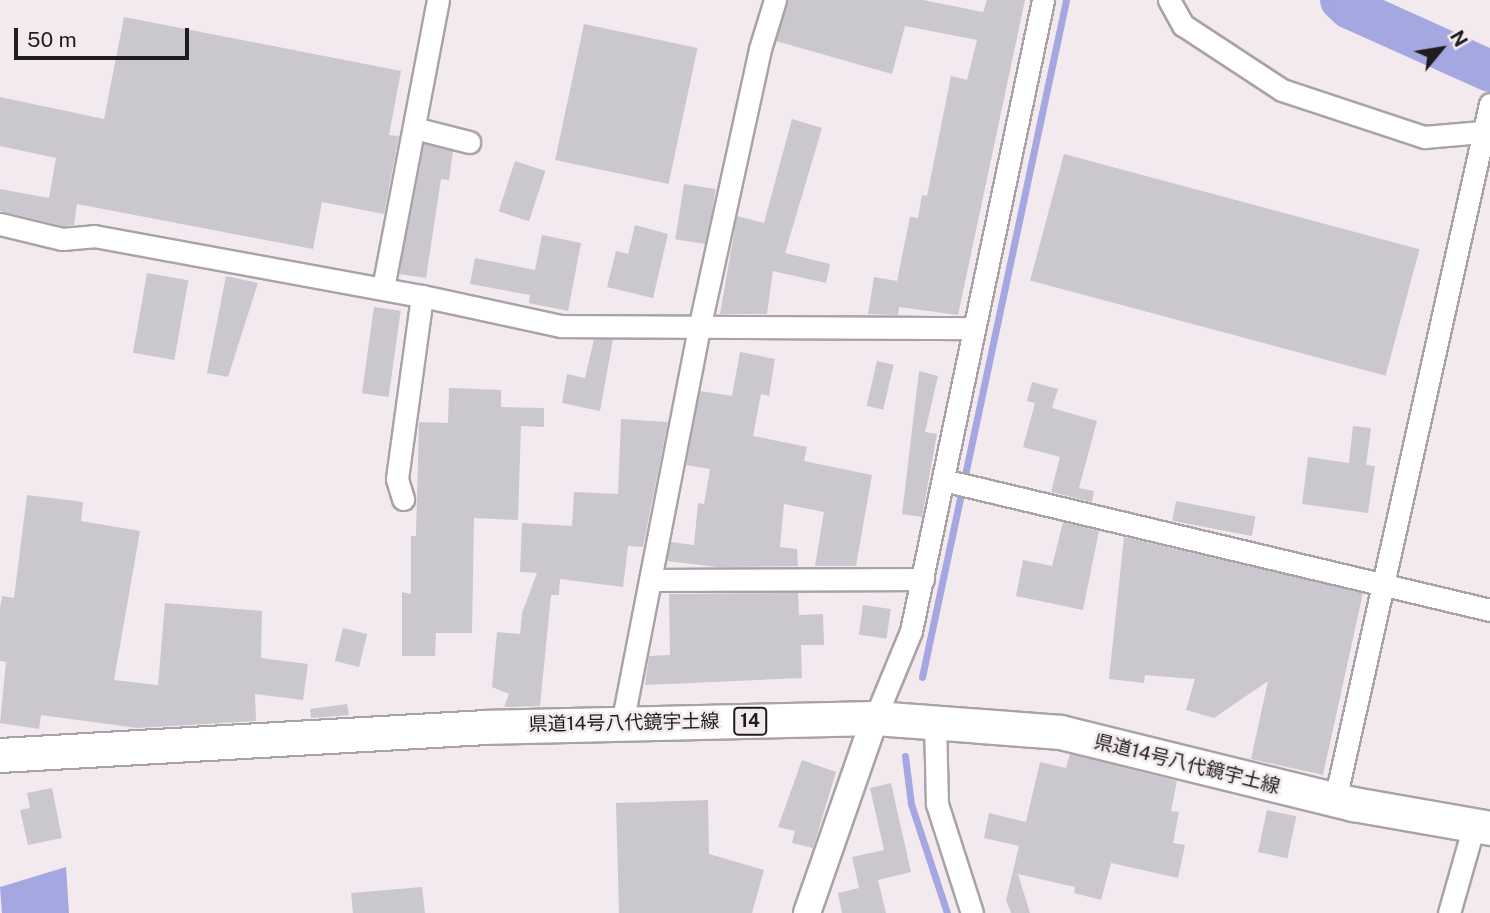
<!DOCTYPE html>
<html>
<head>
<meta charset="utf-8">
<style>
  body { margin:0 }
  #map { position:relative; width:1490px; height:913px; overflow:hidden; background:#f3eaef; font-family:"Public Sans","Noto Sans JP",sans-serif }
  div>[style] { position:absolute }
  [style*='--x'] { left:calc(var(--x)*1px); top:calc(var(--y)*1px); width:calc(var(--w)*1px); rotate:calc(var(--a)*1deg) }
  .water>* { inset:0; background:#a5a7e0 }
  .stream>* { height:7px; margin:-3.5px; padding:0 3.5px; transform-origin:3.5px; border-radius:3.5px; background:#a5a7e0 }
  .river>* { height:42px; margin:-21px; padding:0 21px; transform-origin:21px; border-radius:21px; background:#a5a7e0 }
  .building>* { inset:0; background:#cbc7ce; transform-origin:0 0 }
  .roads { filter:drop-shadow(2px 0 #aaa2a6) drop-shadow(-2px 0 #aaa2a6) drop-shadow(0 2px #aaa2a6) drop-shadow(0 -2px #aaa2a6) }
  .minor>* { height:21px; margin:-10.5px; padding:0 10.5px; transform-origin:10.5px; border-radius:10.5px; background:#fff }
  .tertiary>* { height:26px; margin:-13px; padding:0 13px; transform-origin:13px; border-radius:13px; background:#fff }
  .primary>* { height:33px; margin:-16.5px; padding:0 16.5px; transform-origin:16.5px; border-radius:16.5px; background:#fff }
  span { translate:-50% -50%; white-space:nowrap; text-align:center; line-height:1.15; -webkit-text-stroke:5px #f3eaef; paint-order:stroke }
  .shield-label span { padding:2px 5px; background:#f3eaef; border:2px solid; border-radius:5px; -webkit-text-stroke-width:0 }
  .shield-label { font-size:18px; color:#1f1c1e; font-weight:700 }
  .street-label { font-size:19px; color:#1f1c1e }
  .north { position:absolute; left:1406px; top:14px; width:70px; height:70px; -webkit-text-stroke:5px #f3eaef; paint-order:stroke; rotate:60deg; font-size:19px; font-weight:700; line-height:28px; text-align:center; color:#1f1c1e }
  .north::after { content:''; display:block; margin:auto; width:24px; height:32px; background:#1f1c1e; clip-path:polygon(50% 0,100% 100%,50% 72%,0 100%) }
  .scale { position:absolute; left:14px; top:28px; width:175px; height:32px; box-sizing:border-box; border:4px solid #1f1c1e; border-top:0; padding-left:9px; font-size:21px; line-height:24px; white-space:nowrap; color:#1f1c1e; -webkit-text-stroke:5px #f3eaef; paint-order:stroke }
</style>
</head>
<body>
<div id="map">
  <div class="water">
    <i style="clip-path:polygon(66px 867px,69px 913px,2px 913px,0 887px)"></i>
  </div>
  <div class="stream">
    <i style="--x:922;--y:677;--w:692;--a:-77.99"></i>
    <i style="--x:905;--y:756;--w:48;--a:82.9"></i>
    <i style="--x:911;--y:804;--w:115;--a:71.7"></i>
  </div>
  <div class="river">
    <i style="--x:1341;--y:0;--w:12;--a:42"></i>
    <i style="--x:1350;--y:8;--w:154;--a:24.2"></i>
  </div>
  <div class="building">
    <i style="clip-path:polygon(788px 0,923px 0,983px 12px,987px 0,1025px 0,958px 315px,899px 307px,898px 315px,868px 314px,874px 277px,897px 281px,910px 217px,918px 218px,922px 195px,927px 196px,951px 76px,967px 80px,977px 40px,905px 26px,892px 74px,776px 41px)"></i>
    <i style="clip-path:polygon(124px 17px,401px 71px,389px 135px,399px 136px,384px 214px,322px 202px,313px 249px,77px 204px,74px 225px,63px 226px,0 211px,0 189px,49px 198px,56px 158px,0 146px,0 97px,104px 119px)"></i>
    <i style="left:584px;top:24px;width:116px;height:139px;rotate:12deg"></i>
    <i style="clip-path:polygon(792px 119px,822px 128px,785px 253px,830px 264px,826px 283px,773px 271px,767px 314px,720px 314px,737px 216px,764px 223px)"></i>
    <i style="clip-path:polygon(424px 144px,453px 151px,449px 180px,441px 179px,426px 278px,399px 274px)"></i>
    <i style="left:1064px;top:154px;width:368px;height:131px;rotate:15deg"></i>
    <i style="left:515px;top:161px;width:32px;height:53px;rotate:18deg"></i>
    <i style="left:684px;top:184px;width:32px;height:56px;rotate:9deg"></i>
    <i style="clip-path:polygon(635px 225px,668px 234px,653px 298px,607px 287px,616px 251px,628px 254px)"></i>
    <i style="clip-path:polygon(542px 235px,581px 243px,568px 311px,529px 303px,530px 295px,470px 284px,475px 258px,535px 270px)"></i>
    <i style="left:147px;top:273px;width:42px;height:81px;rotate:10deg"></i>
    <i style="clip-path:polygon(226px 276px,258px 283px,228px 377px,207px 373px)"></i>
    <i style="left:374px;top:307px;width:27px;height:87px;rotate:8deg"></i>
    <i style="clip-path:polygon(594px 339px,613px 339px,600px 411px,562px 403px,567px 374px,585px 378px)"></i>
    <i style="clip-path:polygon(740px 352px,775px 359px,769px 396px,761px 394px,753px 436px,807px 447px,804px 461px,872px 475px,856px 566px,815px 566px,824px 512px,784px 504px,780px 547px,797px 549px,798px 566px,717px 567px,667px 561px,671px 542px,694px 545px,698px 503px,704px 504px,710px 469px,686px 465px,700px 391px,732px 396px)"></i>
    <i style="left:877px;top:361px;width:17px;height:46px;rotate:13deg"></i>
    <i style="clip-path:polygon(919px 371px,938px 376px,925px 432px,937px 434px,922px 517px,902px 514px)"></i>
    <i style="clip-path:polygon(1032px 382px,1058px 389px,1052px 408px,1097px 421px,1079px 488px,1094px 491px,1092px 502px,1051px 492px,1060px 457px,1023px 447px,1035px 403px,1027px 401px)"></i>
    <i style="clip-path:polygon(449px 388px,501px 390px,501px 407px,544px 408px,544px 427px,521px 426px,518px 520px,474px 518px,472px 633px,436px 633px,435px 656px,402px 656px,402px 592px,411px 594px,411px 536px,416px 536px,419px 422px,448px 423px)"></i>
    <i style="clip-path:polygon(621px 419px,668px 422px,643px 547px,628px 546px,623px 587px,560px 579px,559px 595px,551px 595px,540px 706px,504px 707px,509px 694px,492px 687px,497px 632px,520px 634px,522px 613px,537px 573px,520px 572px,522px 523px,572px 526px,574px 492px,618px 494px)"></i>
    <i style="clip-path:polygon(1353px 426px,1371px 428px,1366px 465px,1375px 466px,1368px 513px,1302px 504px,1308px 457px,1349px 463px)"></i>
    <i style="clip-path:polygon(27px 495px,83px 502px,81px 521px,140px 531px,114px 680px,158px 685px,165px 603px,262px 611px,261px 658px,308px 664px,303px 700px,255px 694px,256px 721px,137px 728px,41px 715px,39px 729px,0 723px,6px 662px,0 661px,0 608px,2px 596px,14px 598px)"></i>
    <i style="left:1176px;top:501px;width:81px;height:20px;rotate:11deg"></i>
    <i style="clip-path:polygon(1063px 522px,1099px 531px,1083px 610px,1016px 596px,1023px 560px,1052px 566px)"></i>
    <i style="clip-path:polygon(1124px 537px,1363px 593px,1323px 775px,1251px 759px,1268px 681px,1214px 718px,1186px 710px,1195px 679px,1145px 675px,1144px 683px,1109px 679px)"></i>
    <i style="clip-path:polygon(798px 593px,799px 615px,823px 614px,824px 645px,801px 645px,802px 678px,645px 685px,649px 656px,670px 655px,669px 594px)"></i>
    <i style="left:863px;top:605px;width:28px;height:30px;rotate:8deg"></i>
    <i style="left:343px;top:628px;width:25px;height:34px;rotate:14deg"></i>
    <i style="clip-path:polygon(347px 704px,349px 715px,311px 718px,310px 709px)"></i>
    <i style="clip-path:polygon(1070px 754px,1177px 781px,1171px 811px,1179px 812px,1173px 843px,1185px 845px,1178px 878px,1111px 863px,1101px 900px,1074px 893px,1075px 887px,1018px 874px,1030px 913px,1011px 913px,1006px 900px,1019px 846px,984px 838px,989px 813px,1026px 822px,1040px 762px,1066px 768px)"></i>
    <i style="clip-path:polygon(802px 760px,836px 772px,813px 848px,792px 843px,795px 831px,778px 827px)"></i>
    <i style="clip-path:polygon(891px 783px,911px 872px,878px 880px,886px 913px,842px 913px,838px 893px,859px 888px,852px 857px,884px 850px,870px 788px)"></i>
    <i style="clip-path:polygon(52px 788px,62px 838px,28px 845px,20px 810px,30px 808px,27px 793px)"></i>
    <i style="clip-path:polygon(708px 800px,709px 854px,764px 870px,752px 913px,619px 913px,616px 803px)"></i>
    <i style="left:1267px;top:810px;width:30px;height:43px;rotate:12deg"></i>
    <i style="clip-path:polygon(422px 887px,425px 913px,353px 913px,351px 893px)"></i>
  </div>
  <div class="roads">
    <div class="minor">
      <i style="--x:1169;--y:0;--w:29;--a:61"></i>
      <i style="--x:1183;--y:25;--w:118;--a:33.3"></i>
      <i style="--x:1282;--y:90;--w:150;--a:18.3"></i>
      <i style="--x:1424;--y:137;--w:58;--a:-4.9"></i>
      <i style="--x:414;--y:128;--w:57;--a:14.3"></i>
      <i style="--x:0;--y:224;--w:64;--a:13.6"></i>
      <i style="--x:62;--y:239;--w:32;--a:-5"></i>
      <i style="--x:94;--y:236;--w:333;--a:10.4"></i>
      <i style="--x:422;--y:296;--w:185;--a:97.8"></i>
      <i style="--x:397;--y:479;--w:21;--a:73"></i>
      <i style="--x:383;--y:288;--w:293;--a:-79.2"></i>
      <i style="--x:422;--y:296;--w:142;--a:12.2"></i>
      <i style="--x:561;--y:326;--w:412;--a:0.3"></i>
      <i style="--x:943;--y:480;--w:562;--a:13.37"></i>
      <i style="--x:650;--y:580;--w:273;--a:-0.2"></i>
      <i style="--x:875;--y:718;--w:94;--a:-67.5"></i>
      <i style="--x:911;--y:631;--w:645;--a:-78.18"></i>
      <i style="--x:935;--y:722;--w:82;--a:88.6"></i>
      <i style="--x:937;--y:804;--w:114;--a:72.2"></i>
      <i style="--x:622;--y:724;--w:402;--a:-79"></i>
      <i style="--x:699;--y:329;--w:287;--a:-77.7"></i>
      <i style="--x:760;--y:49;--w:51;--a:-73"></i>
      <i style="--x:1335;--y:800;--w:713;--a:-77.45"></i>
      <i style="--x:1449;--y:913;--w:91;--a:-74.1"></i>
    </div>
    <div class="tertiary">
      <i style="--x:807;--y:913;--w:207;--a:-70.8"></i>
    </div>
    <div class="primary">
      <i style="--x:0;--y:755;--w:482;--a:-3.3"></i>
      <i style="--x:481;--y:727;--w:394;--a:-1.3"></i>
      <i style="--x:875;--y:718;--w:186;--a:4.3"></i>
      <i style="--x:1060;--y:732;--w:303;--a:13.8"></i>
      <i style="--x:1354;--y:804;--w:138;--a:10"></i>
    </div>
  </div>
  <div class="shield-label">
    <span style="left:750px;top:721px">14</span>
  </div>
  <div class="street-label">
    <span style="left:624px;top:723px;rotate:-1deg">県道14号八代鏡宇土線</span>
    <span style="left:1187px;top:764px;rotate:14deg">県道14号八代鏡宇土線</span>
  </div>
  <div class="north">N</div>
  <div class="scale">50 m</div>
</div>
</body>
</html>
